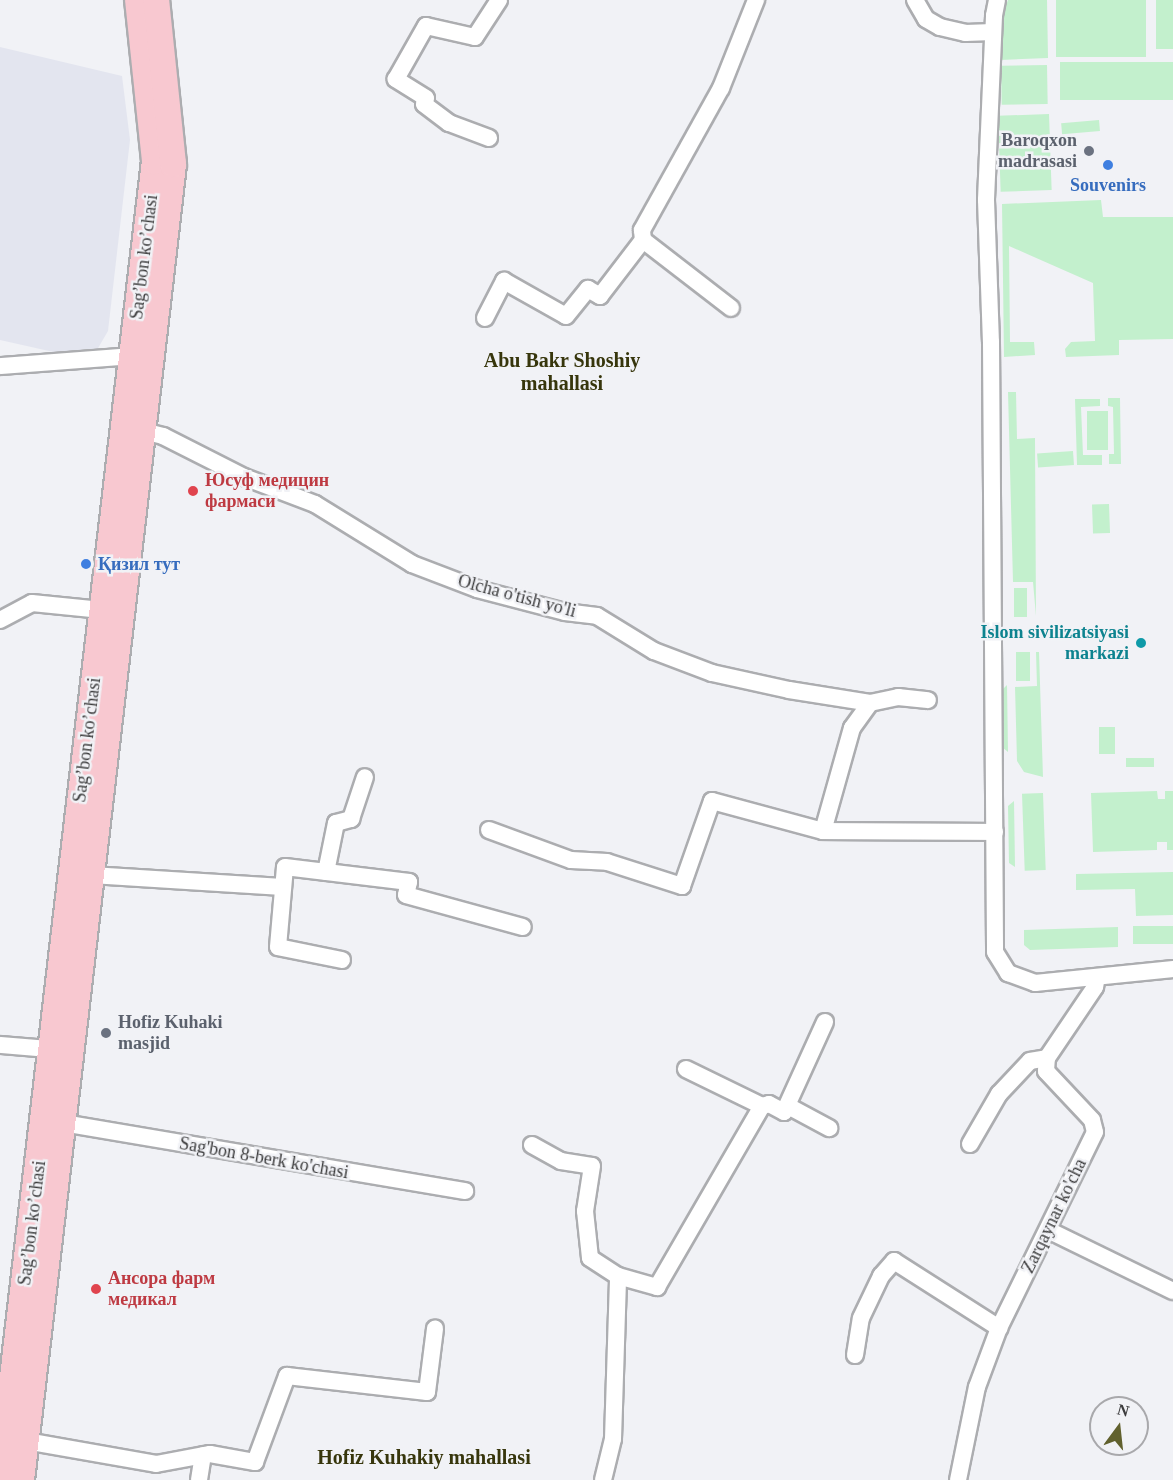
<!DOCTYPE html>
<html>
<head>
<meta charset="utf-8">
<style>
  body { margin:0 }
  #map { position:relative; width:1173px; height:1480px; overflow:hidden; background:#f1f2f6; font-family:"Times New Roman",serif }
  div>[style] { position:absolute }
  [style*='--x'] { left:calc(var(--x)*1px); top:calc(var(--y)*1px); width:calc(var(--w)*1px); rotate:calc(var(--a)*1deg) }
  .built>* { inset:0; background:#e3e5ef }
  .green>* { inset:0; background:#c3f0cd; transform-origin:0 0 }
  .roads { filter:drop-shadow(2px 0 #acadb0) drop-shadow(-2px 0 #acadb0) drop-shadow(0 2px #acadb0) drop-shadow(0 -2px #acadb0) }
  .street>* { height:16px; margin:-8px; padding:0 8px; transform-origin:8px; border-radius:8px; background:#fff }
  .primary>* { height:26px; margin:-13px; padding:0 13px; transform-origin:13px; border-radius:13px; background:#f8c8d0 }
  .dots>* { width:16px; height:16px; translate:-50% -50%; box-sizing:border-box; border:3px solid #f1f2f6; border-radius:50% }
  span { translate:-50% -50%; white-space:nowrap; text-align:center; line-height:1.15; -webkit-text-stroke:5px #f1f2f6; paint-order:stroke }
  .worship-label { font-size:18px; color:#5b616d; font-weight:700 }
  .right { translate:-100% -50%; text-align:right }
  .left { translate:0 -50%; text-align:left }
  .shop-label { font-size:18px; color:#366cbe; font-weight:700 }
  .street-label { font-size:18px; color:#3c3c3d }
  .health-label { font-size:18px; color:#be3a42; font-weight:700 }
  .culture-label { font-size:18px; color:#0d838f; font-weight:700 }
  .neighbourhood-label { font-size:20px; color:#37360c; font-weight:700 }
  .north { position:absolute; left:1089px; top:1396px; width:60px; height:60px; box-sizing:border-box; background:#f1f2f6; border:2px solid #a9a9ac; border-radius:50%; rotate:15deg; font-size:16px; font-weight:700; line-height:24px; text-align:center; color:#3c3c3d }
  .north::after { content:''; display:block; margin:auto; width:21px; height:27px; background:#61612e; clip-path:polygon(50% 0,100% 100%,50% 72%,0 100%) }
</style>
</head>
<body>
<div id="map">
  <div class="built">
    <i style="clip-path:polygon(0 47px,122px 76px,130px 140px,108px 331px,94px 355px,58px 353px,0 340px)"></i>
  </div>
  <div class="green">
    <i style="clip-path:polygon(1008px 0,1047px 0,1048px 58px,1000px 60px,1002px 16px)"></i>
    <i style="left:1056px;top:0;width:90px;height:57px"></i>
    <i style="left:1156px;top:0;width:17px;height:49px"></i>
    <i style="left:1173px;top:62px;width:38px;height:113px;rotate:90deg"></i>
    <i style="left:1047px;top:65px;width:39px;height:46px;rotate:89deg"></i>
    <i style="left:1049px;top:114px;width:76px;height:51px;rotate:88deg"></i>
    <i style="left:1099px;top:120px;width:11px;height:38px;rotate:85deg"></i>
    <i style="clip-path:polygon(1101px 200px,1103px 217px,1173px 217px,1173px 339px,1119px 340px,1119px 355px,1066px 357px,1065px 349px,1071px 342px,1095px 341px,1093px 283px,1009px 246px,1010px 342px,1034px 342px,1035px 355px,1004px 357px,1002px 204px)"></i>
    <i style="clip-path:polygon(1008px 392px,1016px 392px,1017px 439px,1035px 438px,1036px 616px,1033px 582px,1013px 582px)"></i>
    <i style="clip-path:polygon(1108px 398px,1120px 398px,1121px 464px,1109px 464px,1109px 454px,1114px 454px,1113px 407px,1108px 406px)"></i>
    <i style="clip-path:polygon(1075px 399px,1100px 399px,1100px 406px,1081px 407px,1083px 455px,1102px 455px,1102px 465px,1077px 465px)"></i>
    <i style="left:1087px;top:411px;width:21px;height:39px"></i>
    <i style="left:1073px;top:451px;width:14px;height:36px;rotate:86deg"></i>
    <i style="left:1109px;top:504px;width:29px;height:17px;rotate:88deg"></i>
    <i style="left:1014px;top:588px;width:13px;height:29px"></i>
    <i style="left:1016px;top:652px;width:14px;height:29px"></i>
    <i style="clip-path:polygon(1036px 652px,1039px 652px,1043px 777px,1024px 772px,1017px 761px,1015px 687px,1037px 686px)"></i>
    <i style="clip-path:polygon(1007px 685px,1008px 752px,1002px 747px,1001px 691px)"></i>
    <i style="left:1099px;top:727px;width:16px;height:27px"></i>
    <i style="left:1154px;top:758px;width:9px;height:28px;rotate:90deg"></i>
    <i style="clip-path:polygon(1157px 791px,1158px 799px,1165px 799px,1165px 791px,1173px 791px,1173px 850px,1167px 850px,1167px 842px,1157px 842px,1157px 850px,1093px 852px,1091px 793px)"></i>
    <i style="left:1043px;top:793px;width:77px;height:21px;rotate:88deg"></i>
    <i style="clip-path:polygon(1014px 801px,1015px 867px,1009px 863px,1008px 806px)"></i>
    <i style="clip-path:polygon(1173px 872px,1173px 915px,1136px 916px,1135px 889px,1076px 890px,1076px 874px)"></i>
    <i style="left:1173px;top:926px;width:18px;height:40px;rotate:90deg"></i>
    <i style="clip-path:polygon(1118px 927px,1118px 947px,1030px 950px,1024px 945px,1024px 930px)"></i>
  </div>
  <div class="roads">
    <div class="street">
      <i style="--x:915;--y:0;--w:22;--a:60"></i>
      <i style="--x:926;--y:19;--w:16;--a:30"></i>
      <i style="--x:940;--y:27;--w:26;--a:13"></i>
      <i style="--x:965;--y:33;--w:28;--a:-2"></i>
      <i style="--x:997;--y:0;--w:16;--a:101"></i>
      <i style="--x:994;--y:16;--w:184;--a:92.5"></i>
      <i style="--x:986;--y:200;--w:142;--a:88"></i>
      <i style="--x:991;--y:342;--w:610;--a:89.62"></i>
      <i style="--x:995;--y:952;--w:25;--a:58"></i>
      <i style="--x:1008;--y:973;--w:29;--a:20"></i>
      <i style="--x:1035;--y:983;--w:139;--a:-5.8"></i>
      <i style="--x:489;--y:138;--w:43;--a:-159.4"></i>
      <i style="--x:449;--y:123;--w:31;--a:-143"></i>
      <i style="--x:424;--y:104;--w:6;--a:-72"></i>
      <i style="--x:426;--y:98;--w:36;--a:-148"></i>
      <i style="--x:396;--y:79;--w:61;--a:-60.5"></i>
      <i style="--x:426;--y:26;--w:50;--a:12.7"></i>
      <i style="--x:475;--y:37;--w:44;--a:-57"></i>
      <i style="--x:643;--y:240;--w:111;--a:37.7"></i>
      <i style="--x:485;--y:318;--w:42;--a:-62.8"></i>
      <i style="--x:504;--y:281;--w:71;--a:29.4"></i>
      <i style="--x:566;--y:316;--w:35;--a:-51"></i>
      <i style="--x:588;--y:289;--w:14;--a:30"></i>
      <i style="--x:600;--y:296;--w:71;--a:-52.5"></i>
      <i style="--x:643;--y:240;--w:10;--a:-96"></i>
      <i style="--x:642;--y:230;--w:162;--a:-60.9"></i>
      <i style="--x:721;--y:88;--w:95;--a:-68.3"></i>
      <i style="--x:0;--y:366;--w:132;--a:-4.3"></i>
      <i style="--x:135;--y:429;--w:29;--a:14"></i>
      <i style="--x:163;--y:436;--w:91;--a:26.8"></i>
      <i style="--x:244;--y:477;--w:76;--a:20.8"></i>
      <i style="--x:315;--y:504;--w:114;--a:31.7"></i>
      <i style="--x:412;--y:564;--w:70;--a:21"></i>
      <i style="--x:477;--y:589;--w:91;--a:14.6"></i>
      <i style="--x:565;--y:612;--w:32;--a:7"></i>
      <i style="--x:597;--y:616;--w:67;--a:31.6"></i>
      <i style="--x:654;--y:651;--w:62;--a:20.8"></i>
      <i style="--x:712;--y:673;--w:79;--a:12.4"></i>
      <i style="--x:789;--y:690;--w:82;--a:9.1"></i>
      <i style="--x:870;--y:703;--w:29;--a:-12"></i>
      <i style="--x:898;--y:697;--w:30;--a:6"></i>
      <i style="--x:0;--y:620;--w:36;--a:-28"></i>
      <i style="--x:32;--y:603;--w:70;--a:5.7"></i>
      <i style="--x:489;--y:830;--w:87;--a:20.1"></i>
      <i style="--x:571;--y:860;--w:36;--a:3"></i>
      <i style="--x:607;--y:862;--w:79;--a:17.7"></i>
      <i style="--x:682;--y:886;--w:90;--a:-70.6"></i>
      <i style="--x:712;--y:801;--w:115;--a:15.1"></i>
      <i style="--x:823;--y:831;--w:172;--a:0.3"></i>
      <i style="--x:823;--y:831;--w:107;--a:-74.3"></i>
      <i style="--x:852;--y:728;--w:31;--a:-54"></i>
      <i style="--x:326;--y:872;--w:50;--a:-78.5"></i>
      <i style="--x:336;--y:823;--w:16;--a:-15"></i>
      <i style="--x:351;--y:819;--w:44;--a:-71.6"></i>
      <i style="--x:91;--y:875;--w:192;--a:3.6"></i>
      <i style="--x:342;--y:960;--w:65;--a:-168.5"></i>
      <i style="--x:278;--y:947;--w:80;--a:-85"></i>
      <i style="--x:285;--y:867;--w:125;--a:6.9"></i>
      <i style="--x:409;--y:882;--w:13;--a:103"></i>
      <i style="--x:406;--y:895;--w:121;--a:15.3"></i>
      <i style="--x:0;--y:1045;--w:50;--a:4.6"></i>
      <i style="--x:686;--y:1069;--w:85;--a:26"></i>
      <i style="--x:762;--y:1106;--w:7;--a:-16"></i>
      <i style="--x:769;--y:1104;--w:17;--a:28"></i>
      <i style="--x:784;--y:1112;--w:99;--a:-65.5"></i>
      <i style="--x:788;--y:1106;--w:47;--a:28.2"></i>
      <i style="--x:63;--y:1123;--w:408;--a:9.6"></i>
      <i style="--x:970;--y:1144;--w:58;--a:-59.9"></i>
      <i style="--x:999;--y:1094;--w:45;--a:-46.8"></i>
      <i style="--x:1030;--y:1061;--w:17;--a:-10"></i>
      <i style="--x:532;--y:1145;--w:33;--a:29"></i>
      <i style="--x:561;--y:1161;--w:31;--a:9"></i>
      <i style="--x:592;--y:1166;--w:46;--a:98.8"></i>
      <i style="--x:585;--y:1211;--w:47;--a:83.9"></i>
      <i style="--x:590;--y:1258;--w:33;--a:33"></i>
      <i style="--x:618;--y:1276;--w:41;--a:15.8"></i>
      <i style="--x:657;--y:1287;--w:209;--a:-59.9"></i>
      <i style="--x:1048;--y:1230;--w:139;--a:26"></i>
      <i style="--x:855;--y:1355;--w:37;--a:-81"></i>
      <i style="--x:861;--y:1318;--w:47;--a:-64.5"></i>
      <i style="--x:881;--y:1276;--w:20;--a:-49"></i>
      <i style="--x:894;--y:1261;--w:125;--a:32.5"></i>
      <i style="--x:26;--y:1441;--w:132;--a:10"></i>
      <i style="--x:156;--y:1464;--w:55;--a:-10.5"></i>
      <i style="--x:210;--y:1454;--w:46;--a:10.1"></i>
      <i style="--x:255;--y:1462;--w:92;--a:-69.6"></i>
      <i style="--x:287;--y:1376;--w:141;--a:6.5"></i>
      <i style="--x:427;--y:1392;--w:64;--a:-82.8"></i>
      <i style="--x:199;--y:1480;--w:25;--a:-81"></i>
      <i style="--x:603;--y:1480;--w:42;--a:-76.3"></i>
      <i style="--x:613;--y:1439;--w:163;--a:-88.2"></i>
      <i style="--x:958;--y:1480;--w:95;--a:-78.5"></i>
      <i style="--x:977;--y:1387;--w:63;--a:-69.6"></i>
      <i style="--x:999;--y:1328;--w:218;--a:-63.9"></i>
      <i style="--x:1095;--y:1132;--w:12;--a:-104"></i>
      <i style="--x:1092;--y:1120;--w:67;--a:-133.2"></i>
      <i style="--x:1046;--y:1071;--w:13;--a:-86"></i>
      <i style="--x:1047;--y:1058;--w:86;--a:-55.9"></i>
      <i style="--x:1095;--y:987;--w:10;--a:-79"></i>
    </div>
    <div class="primary">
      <i style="--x:1;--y:1480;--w:1328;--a:-83.34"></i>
      <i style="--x:155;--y:161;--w:162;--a:-96"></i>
      <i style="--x:21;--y:1480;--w:1325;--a:-83.41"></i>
      <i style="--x:173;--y:164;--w:165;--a:-95.9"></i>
    </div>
  </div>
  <div class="dots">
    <i style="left:1089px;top:151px;background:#6b7280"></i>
    <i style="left:1108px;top:165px;background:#3f7fe0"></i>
    <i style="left:193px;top:491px;background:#e0444e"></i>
    <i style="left:86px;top:564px;background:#3f7fe0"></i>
    <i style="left:1141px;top:643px;background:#0f9aa8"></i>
    <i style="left:106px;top:1033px;background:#6b7280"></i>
    <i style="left:96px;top:1289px;background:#e0444e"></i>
  </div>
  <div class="worship-label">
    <span class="right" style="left:1077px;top:151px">Baroqxon<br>madrasasi</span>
    <span class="left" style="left:118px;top:1033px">Hofiz Kuhaki<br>masjid</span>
  </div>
  <div class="shop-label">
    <span style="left:1108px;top:185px">Souvenirs</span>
    <span class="left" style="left:98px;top:564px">Қизил тут</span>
  </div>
  <div class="street-label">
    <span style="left:144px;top:257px;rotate:-83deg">Sag’bon ko’chasi</span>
    <span style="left:517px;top:596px;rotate:15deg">Olcha o'tish yo'li</span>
    <span style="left:87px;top:740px;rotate:-83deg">Sag’bon ko’chasi</span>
    <span style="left:264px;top:1158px;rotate:10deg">Sag'bon 8-berk ko'chasi</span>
    <span style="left:1054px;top:1216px;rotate:-64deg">Zarqaynar ko'cha</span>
    <span style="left:32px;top:1223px;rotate:-83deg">Sag’bon ko’chasi</span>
  </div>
  <div class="health-label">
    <span class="left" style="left:205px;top:491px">Юсуф медицин<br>фармаси</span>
    <span class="left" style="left:108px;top:1289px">Ансора фарм<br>медикал</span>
  </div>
  <div class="culture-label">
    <span class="right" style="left:1129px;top:643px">Islom sivilizatsiyasi<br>markazi</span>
  </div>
  <div class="neighbourhood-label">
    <span style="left:562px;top:372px">Abu Bakr Shoshiy<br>mahallasi</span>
    <span style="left:424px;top:1457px">Hofiz Kuhakiy mahallasi</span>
  </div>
  <div class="north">N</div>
</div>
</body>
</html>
